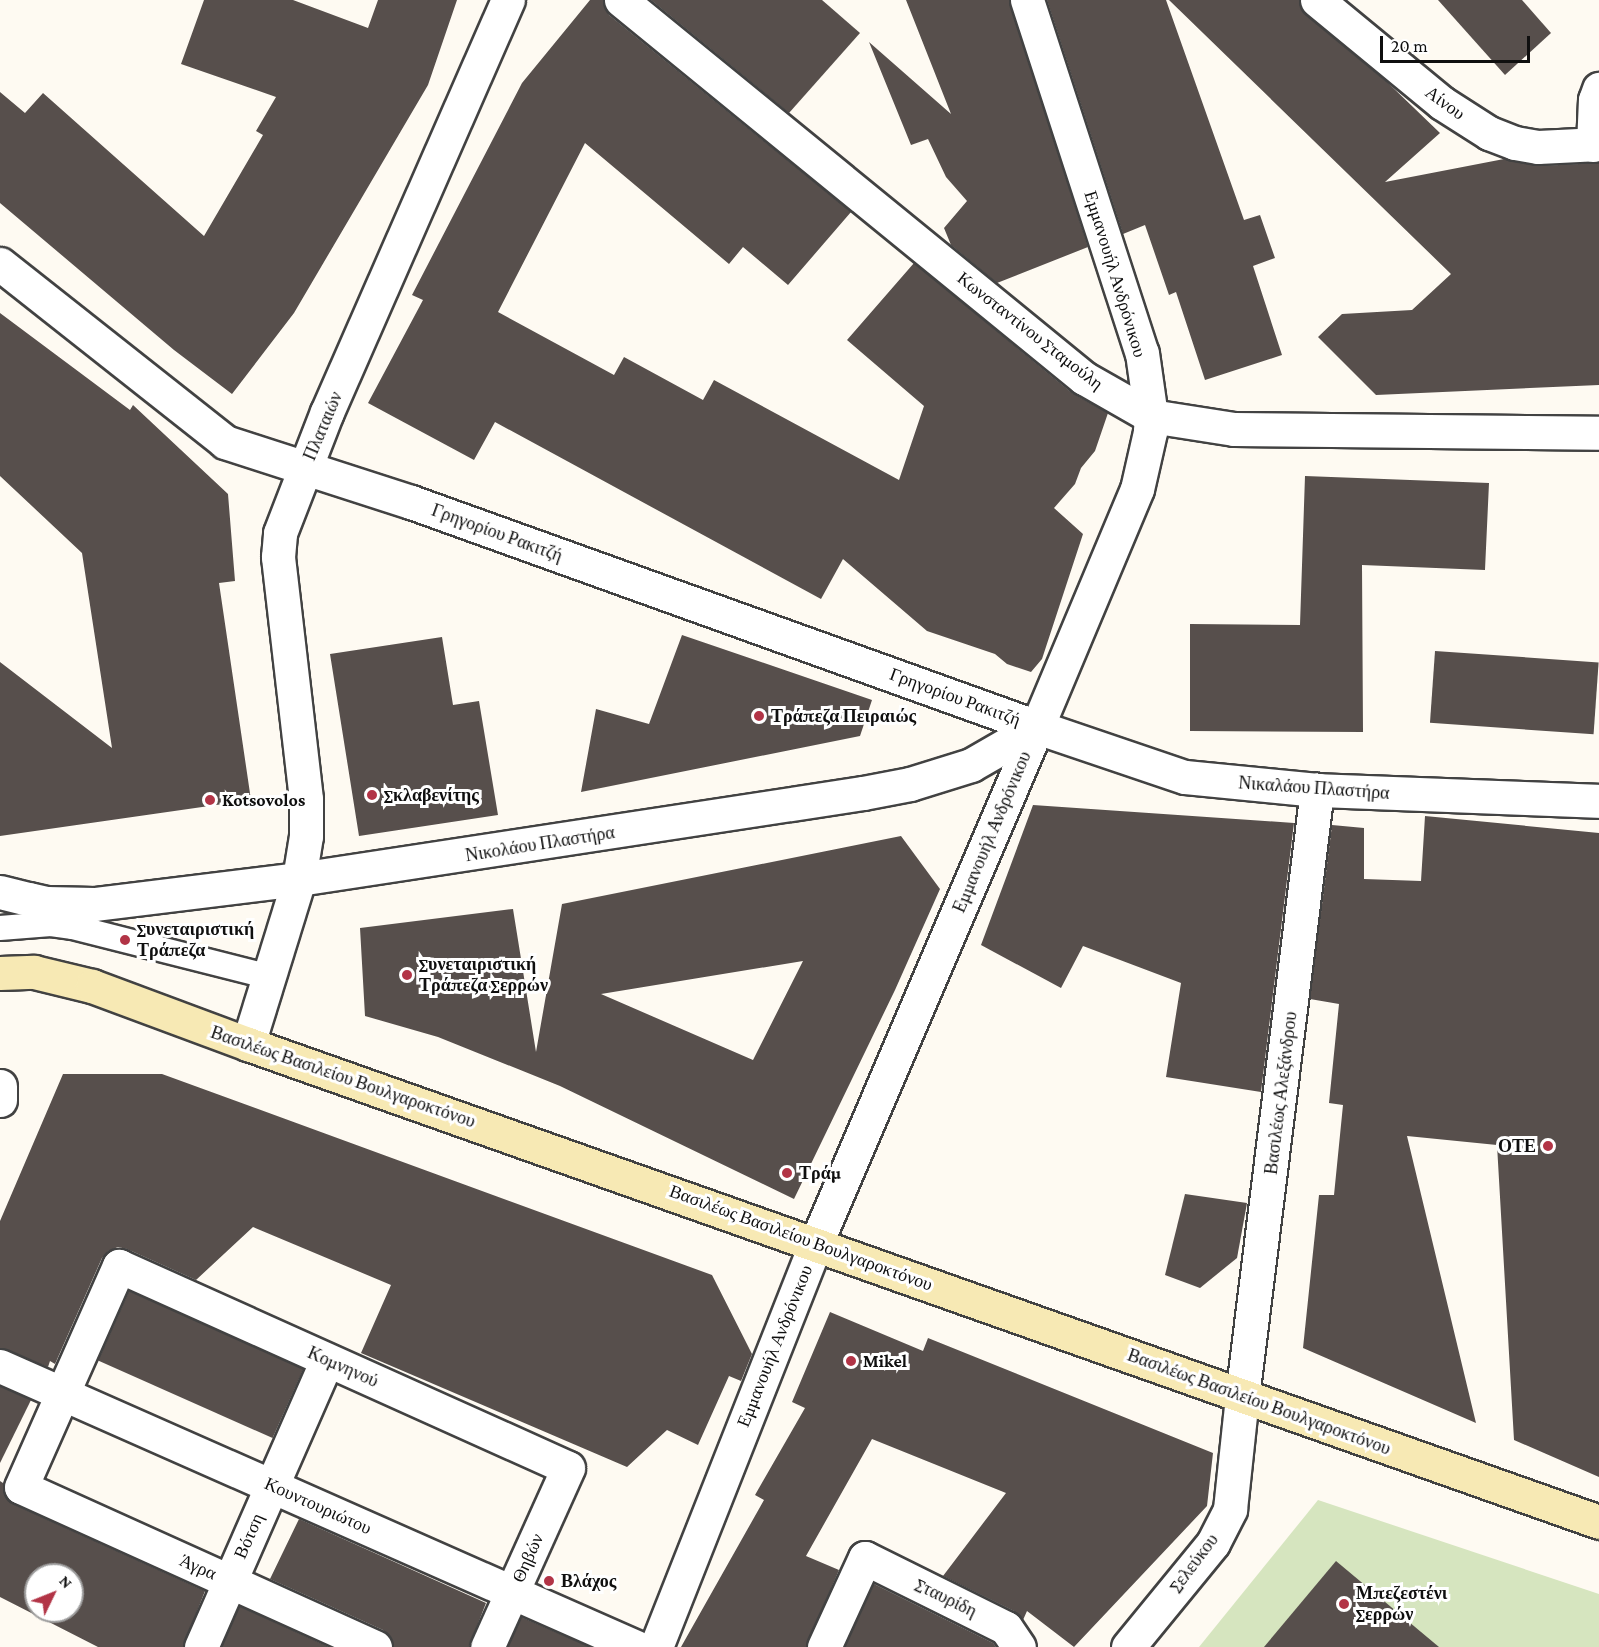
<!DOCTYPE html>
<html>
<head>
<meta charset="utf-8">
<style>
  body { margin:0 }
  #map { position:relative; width:1599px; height:1647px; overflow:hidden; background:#fefaf2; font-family:"Crimson Pro",serif }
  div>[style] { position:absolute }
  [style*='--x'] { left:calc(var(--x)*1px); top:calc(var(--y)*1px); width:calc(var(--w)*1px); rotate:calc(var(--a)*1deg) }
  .green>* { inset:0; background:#d6e5bf }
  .building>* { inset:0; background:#574f4c; transform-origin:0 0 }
  .roads { filter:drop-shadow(2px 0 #424242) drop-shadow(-2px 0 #424242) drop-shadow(0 2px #424242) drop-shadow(0 -2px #424242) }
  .service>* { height:24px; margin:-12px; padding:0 12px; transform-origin:12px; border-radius:12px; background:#fff }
  .pedestrian>* { height:33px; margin:-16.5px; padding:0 16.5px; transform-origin:16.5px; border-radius:16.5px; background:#fff }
  .minor>* { height:33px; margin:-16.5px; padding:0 16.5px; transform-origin:16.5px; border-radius:16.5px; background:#fff }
  .tertiary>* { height:33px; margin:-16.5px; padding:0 16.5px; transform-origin:16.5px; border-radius:16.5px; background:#fff }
  .secondary>* { height:33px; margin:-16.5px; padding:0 16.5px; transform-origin:16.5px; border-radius:16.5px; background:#f7e9b4 }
  .dots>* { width:16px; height:16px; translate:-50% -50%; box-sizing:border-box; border:3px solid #fff; border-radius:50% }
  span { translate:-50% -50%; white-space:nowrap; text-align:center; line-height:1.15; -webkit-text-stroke:6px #fff; paint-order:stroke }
  .street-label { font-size:18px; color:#0f0f0f }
  .poi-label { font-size:18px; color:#0f0f0f; font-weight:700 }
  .left { translate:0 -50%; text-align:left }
  .right { translate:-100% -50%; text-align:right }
  .north { position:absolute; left:24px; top:1563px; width:60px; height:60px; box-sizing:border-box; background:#fff; border:2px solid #9f9f9f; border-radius:50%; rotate:47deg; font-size:16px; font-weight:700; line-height:24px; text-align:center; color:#0f0f0f }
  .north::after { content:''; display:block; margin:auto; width:21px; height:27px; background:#b23446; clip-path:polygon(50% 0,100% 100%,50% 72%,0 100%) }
  .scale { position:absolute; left:1380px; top:36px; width:150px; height:27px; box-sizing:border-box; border:3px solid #0f0f0f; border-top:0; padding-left:8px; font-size:18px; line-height:21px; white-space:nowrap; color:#0f0f0f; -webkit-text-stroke:4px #fff; paint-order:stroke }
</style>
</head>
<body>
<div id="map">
  <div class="green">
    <i style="clip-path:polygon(1318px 1500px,1599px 1594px,1599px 1647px,1199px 1647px)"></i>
  </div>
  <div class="building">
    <i style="clip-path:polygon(204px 0,293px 0,368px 28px,378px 0,457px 0,428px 85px,294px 313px,232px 394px,174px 350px,0 203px,0 92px,25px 113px,43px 93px,204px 236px,263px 135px,256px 131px,276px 97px,181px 64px)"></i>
    <i style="clip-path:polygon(590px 0,603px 0,609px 15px,851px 212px,788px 285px,743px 247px,729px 264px,585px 143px,498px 312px,614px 375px,624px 357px,703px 400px,714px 380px,899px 480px,924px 406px,847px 340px,914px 263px,1072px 393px,1108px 413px,1095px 451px,1081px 468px,1075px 484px,1054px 508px,1083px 534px,1042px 659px,1031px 672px,1007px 664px,995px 654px,927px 631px,843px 559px,821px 599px,495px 422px,474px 460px,368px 403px,423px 300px,412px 295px,522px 83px)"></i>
    <i style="clip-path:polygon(651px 0,822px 0,860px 33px,789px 113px)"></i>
    <i style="clip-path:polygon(906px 0,1009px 0,1088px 247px,997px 283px,951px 245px,944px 228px,967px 201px,946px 177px,928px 139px,911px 145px,869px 42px,951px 114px)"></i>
    <i style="clip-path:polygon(1047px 0,1166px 0,1244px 220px,1260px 215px,1275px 258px,1253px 266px,1282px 355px,1205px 380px,1176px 292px,1169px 295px,1145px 225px,1123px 234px)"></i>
    <i style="clip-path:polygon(1169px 0,1299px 0,1305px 14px,1387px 82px,1440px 133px,1385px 182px,1504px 159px,1539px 166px,1599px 163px,1599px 385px,1376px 395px,1318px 337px,1342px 314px,1412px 310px,1451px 274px)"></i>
    <i style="clip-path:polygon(1438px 0,1522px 0,1551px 33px,1505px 75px)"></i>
    <i style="clip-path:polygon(0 313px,130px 410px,133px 405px,228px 494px,235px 581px,219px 583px,251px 800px,0 836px,0 662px,112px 748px,82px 553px,0 476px)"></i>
    <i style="clip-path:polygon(1305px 476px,1489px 483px,1485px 570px,1362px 565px,1363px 732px,1190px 731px,1190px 624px,1300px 625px)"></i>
    <i style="clip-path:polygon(682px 635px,872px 700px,860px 736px,581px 792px,596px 709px,649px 724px)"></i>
    <i style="clip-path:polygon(442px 637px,453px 705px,479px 701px,498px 815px,359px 836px,330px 654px)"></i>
    <i style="left:1435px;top:651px;width:164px;height:72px;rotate:4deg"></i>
    <i style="clip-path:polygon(1033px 805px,1294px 823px,1261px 1092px,1166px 1077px,1181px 983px,1083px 946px,1061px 988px,981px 945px)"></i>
    <i style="clip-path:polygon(1425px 816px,1599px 833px,1599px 1477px,1514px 1440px,1497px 1145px,1407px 1136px,1476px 1423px,1303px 1348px,1319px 1195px,1334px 1195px,1343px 1105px,1329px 1103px,1339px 1004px,1310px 999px,1332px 825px,1364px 828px,1364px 879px,1421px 881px)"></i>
    <i style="clip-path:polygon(evenodd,901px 836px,940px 889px,895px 990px,794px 1199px,560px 1086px,438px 1037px,365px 1016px,360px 928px,513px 909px,536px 1052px,562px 904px,901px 836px,803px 961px,753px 1060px,601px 994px,803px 961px)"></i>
    <i style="clip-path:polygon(63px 1074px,162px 1074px,712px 1275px,752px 1354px,741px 1381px,729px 1376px,698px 1445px,667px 1430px,627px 1467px,361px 1353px,391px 1285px,253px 1227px,196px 1280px,127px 1249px,118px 1247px,108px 1251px,102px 1258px,55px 1364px,50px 1361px,48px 1367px,0 1348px,0 1221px)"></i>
    <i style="clip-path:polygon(1185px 1194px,1247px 1203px,1237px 1258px,1200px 1288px,1165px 1275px)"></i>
    <i style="left:129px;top:1291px;width:191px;height:76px;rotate:24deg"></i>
    <i style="clip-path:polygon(830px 1312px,923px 1351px,928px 1338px,1213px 1453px,1207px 1506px,1074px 1647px,1027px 1611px,1023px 1620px,1014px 1611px,943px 1576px,1006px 1493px,872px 1439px,806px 1556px,839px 1570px,806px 1647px,681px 1647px,764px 1500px,755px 1495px,805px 1408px,792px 1402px)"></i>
    <i style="clip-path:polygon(0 1386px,31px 1400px,0 1463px)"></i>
    <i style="clip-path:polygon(evenodd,0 1481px,3px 1483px,6px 1497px,13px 1504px,205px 1591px,183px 1647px,98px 1647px,0 1597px,0 1481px,36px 1575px,72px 1575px,72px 1611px,36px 1611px,36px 1575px)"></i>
    <i style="clip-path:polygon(299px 1519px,486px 1603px,469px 1647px,393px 1647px,391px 1637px,383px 1630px,270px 1579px)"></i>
    <i style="clip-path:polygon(1336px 1561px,1439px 1647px,1264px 1647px)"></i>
    <i style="clip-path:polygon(874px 1584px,993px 1643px,996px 1647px,845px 1647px)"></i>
    <i style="clip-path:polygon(239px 1606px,329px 1647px,221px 1647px)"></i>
    <i style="clip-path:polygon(521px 1617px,590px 1647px,508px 1647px)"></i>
  </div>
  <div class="roads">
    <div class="service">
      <i style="--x:0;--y:928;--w:51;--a:-4.5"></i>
      <i style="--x:51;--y:924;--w:22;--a:8"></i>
      <i style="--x:73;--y:927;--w:204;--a:14.2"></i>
    </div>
    <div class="pedestrian">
      <i style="--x:0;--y:1086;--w:14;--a:90"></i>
      <i style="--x:0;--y:1366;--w:695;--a:23.84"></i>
      <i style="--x:201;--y:1647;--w:313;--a:-66.3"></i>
      <i style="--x:375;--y:1647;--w:388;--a:-155.7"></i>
      <i style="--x:21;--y:1487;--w:242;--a:-66.1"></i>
      <i style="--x:119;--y:1266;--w:492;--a:24.2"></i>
      <i style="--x:568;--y:1468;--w:196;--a:114.3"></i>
      <i style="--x:656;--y:1647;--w:435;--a:-68.4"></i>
      <i style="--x:816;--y:1243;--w:561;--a:-66.81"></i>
      <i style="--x:824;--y:1647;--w:98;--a:-65.3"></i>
      <i style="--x:865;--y:1558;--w:157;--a:26.4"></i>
      <i style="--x:1006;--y:1628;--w:23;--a:56"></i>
      <i style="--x:1128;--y:1647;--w:134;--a:-50.7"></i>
      <i style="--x:1213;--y:1543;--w:38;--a:-63"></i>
      <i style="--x:1230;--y:1509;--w:113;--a:-83.9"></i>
    </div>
    <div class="minor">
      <i style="--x:1027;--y:0;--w:371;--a:72"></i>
      <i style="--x:1142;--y:353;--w:64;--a:81.9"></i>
      <i style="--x:1151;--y:416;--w:84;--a:8.9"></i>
      <i style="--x:1234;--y:429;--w:365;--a:0.6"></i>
      <i style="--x:1317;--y:0;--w:162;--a:39.5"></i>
      <i style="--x:1442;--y:103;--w:56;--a:32.6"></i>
      <i style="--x:1489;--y:133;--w:28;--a:21"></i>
      <i style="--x:1515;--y:143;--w:23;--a:10"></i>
      <i style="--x:1538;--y:147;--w:61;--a:-2.8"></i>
      <i style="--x:1593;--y:145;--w:45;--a:-87.5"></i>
      <i style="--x:1595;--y:100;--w:12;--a:-70"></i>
      <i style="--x:299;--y:879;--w:44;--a:-80.8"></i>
      <i style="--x:306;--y:836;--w:37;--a:-90"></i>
      <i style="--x:306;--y:799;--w:244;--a:-96.6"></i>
      <i style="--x:278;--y:557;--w:24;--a:-85"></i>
      <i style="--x:280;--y:533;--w:130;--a:-68.8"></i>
      <i style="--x:327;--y:412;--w:450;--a:-66.3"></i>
      <i style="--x:0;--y:892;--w:30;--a:14"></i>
      <i style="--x:1242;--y:1397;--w:612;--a:-82.96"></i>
    </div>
    <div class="tertiary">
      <i style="--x:621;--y:0;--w:598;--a:39.23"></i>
      <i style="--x:1084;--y:378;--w:77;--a:29.6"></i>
      <i style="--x:1151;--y:416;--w:16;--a:94"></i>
      <i style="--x:1150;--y:432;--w:58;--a:102.8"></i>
      <i style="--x:1137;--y:489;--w:258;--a:112.8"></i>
      <i style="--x:0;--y:264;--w:287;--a:38.3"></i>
      <i style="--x:225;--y:442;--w:195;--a:17.9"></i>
      <i style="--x:411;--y:502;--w:665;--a:19.77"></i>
      <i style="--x:1037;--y:727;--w:156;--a:18.7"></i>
      <i style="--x:1185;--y:777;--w:133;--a:5.6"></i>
      <i style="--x:1317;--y:790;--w:282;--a:2.2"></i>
      <i style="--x:29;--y:899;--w:17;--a:13"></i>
      <i style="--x:46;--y:903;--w:48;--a:1.2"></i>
      <i style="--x:94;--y:904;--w:207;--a:-7"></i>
      <i style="--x:299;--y:879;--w:571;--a:-8.67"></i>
      <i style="--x:863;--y:793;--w:48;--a:-10.8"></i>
      <i style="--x:910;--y:784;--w:64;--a:-17.3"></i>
      <i style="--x:971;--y:765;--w:76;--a:-29.9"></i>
      <i style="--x:248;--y:1044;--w:173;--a:-72.8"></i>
    </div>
    <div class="secondary">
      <i style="--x:0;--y:973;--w:34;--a:-2"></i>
      <i style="--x:34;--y:972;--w:60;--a:13.6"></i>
      <i style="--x:92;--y:986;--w:166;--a:20.4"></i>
      <i style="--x:248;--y:1044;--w:1433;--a:19.48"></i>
    </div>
  </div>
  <div class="dots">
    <i style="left:759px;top:716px;background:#b23446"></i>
    <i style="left:372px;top:795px;background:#b23446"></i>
    <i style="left:210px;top:800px;background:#b23446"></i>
    <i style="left:125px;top:940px;background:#b23446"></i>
    <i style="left:407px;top:975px;background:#b23446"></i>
    <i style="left:1548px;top:1146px;background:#b23446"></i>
    <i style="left:787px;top:1173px;background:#b23446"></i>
    <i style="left:851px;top:1361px;background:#b23446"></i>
    <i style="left:549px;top:1581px;background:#b23446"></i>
    <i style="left:1344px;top:1604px;background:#b23446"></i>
  </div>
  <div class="street-label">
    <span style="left:1445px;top:103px;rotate:36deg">Αίνου</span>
    <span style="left:1115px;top:274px;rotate:73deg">Εμμανουήλ Ανδρόνικου</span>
    <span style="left:1030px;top:331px;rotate:38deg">Κωνσταντίνου Σταμούλη</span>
    <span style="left:323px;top:426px;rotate:-67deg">Πλαταιών</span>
    <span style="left:497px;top:533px;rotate:20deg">Γρηγορίου Ρακιτζή</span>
    <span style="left:955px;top:697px;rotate:20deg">Γρηγορίου Ρακιτζή</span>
    <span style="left:1314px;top:788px;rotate:4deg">Νικαλάου Πλαστήρα</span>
    <span style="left:992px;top:832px;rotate:-67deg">Εμμανουήλ Ανδρόνικου</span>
    <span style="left:540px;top:844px;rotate:-9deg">Νικολάου Πλαστήρα</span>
    <span style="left:343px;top:1077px;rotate:19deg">Βασιλέως Βασιλείου Βουλγαροκτόνου</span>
    <span style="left:1281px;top:1093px;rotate:-83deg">Βασιλέως Αλεξάνδρου</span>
    <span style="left:801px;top:1238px;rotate:20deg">Βασιλέως Βασιλείου Βουλγαροκτόνου</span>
    <span style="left:775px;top:1346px;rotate:-68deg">Εμμανουήλ Ανδρόνικου</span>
    <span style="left:343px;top:1367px;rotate:24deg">Κομνηνού</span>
    <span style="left:1259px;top:1402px;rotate:20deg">Βασιλέως Βασιλείου Βουλγαροκτόνου</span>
    <span style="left:318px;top:1506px;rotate:24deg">Κουντουριώτου</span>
    <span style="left:249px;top:1536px;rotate:-66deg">Βότση</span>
    <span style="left:528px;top:1558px;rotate:-66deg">Θηβών</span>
    <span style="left:1194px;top:1563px;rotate:-53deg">Σελεύκου</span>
    <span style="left:198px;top:1567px;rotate:24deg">Άγρα</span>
    <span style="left:946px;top:1598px;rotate:26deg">Σταυρίδη</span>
  </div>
  <div class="poi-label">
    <span class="left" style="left:771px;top:716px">Τράπεζα Πειραιώς</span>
    <span class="left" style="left:384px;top:795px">Σκλαβενίτης</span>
    <span class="left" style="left:222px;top:800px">Kotsovolos</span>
    <span class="left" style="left:137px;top:940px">Συνεταιριστική<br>Τράπεζα</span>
    <span class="left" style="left:419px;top:975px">Συνεταιριστική<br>Τράπεζα Σερρών</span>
    <span class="right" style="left:1536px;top:1146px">ΟΤΕ</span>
    <span class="left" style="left:799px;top:1173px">Τράμ</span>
    <span class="left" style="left:863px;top:1361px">Mikel</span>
    <span class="left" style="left:561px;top:1581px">Βλάχος</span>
    <span class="left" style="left:1356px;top:1604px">Μπεζεστένι<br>Σερρών</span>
  </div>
  <div class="north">N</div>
  <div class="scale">20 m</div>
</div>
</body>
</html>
